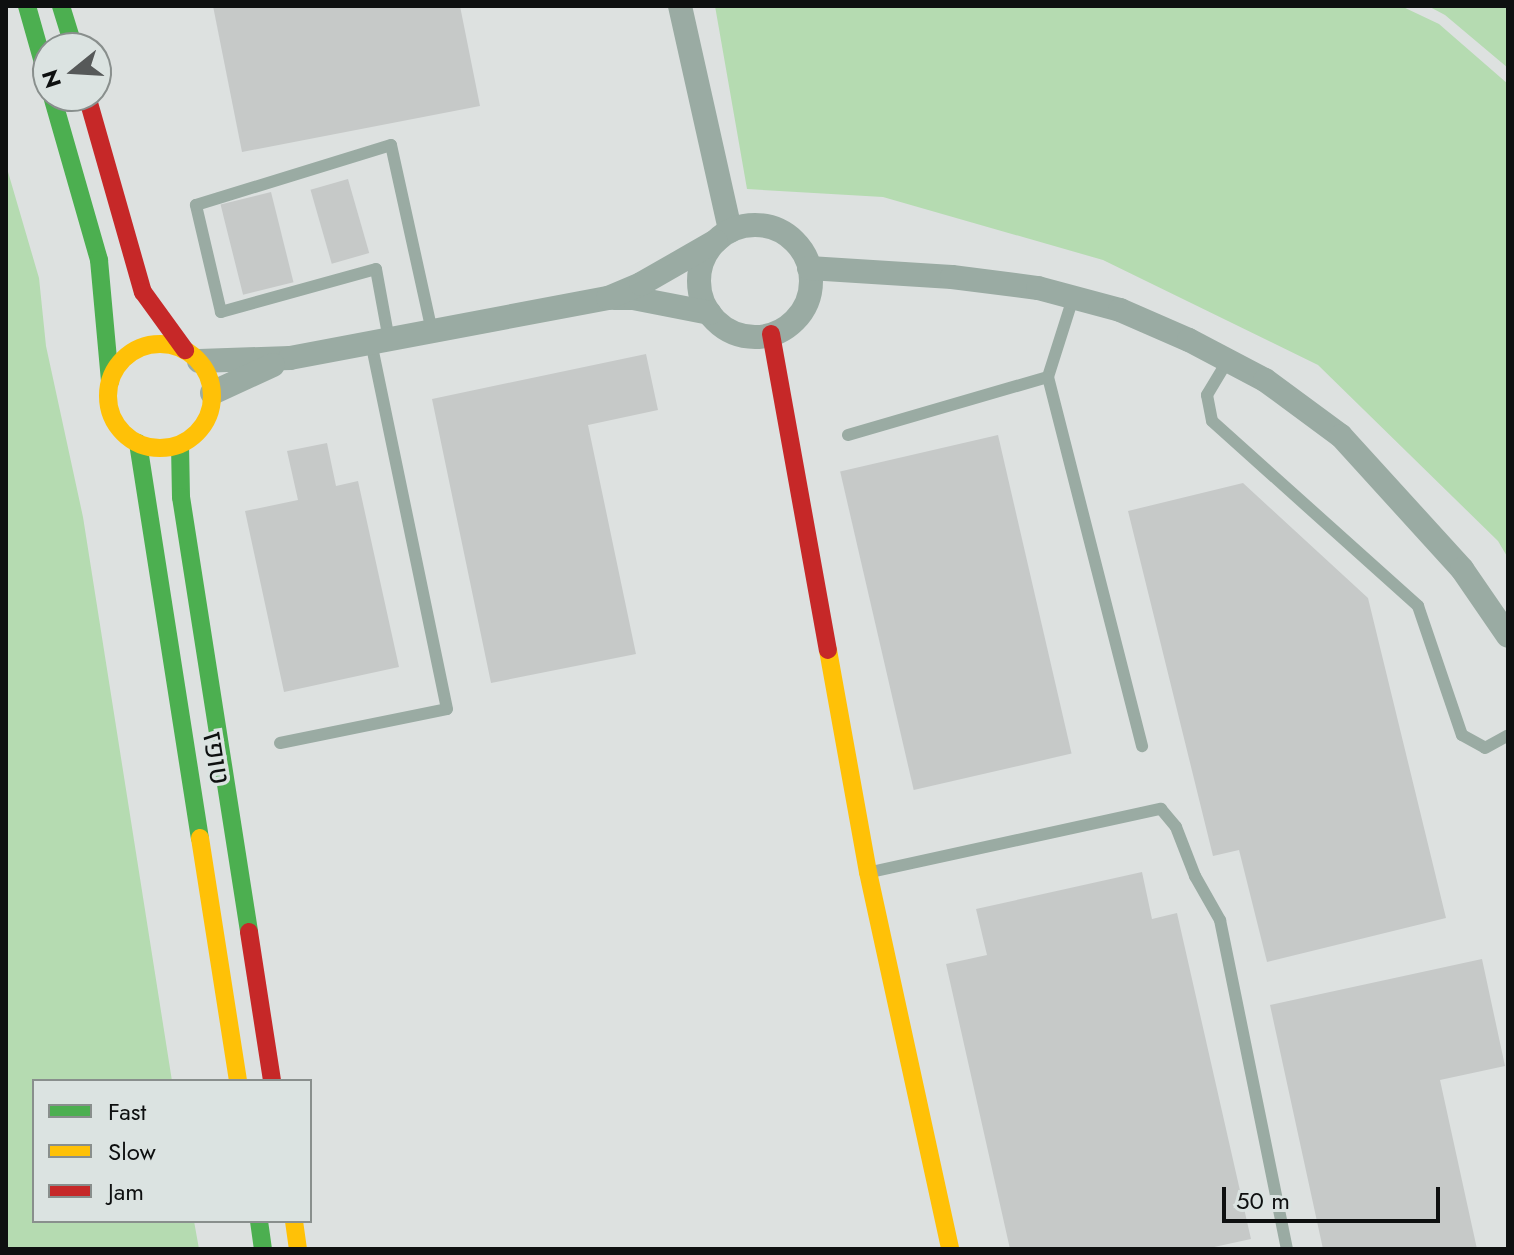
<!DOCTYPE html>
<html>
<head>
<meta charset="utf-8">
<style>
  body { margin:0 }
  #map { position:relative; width:1514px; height:1255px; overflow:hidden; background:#dde1e0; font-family:Jost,Heebo,sans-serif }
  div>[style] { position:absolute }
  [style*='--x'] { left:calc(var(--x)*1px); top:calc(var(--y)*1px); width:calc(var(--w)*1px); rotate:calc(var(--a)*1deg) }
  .green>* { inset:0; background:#b5dbb1 }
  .building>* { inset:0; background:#c6c9c8; transform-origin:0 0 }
  .lane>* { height:12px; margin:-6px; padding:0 6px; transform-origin:6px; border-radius:6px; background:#9aaba3 }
  .street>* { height:24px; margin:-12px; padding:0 12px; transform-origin:12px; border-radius:12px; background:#9aaba3 }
  .street>.ring { margin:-12px; padding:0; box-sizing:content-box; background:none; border:24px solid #9aaba3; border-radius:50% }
  .fast>* { height:18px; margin:-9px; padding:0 9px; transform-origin:9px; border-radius:9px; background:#4caf50 }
  .slow>* { height:18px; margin:-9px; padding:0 9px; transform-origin:9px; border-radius:9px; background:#ffc107 }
  .slow>.ring { margin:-9px; padding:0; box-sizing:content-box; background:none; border:18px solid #ffc107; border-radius:50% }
  .jam>* { height:18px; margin:-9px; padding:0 9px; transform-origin:9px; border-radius:9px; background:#c62828 }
  span { translate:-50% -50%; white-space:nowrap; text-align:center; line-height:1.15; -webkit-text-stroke:7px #dbe3e1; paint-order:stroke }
  .street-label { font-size:28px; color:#0e1010 }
  .frame { position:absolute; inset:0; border:8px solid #0e1010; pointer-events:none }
  .legend { position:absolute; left:32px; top:1079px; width:280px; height:144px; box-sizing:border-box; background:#dbe3e1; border:2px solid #898f8d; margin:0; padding:10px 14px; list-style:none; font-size:24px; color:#0e1010 }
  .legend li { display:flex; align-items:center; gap:16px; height:40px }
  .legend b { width:40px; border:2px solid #898f8d }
  .north { position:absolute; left:32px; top:32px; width:80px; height:80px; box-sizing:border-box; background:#dbe3e1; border:2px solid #898f8d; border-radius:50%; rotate:252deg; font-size:22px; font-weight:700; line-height:32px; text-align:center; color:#0e1010 }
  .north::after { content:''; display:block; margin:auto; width:28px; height:36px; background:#565959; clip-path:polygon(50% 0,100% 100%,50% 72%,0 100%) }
  .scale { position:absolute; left:1222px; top:1187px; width:218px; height:36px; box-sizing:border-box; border:4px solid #0e1010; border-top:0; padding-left:10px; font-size:24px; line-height:28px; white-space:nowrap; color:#0e1010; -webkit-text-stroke:6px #dbe3e1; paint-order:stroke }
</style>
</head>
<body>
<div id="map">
  <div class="green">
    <i style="clip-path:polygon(715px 6px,1401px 6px,1439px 24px,1508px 84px,1508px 558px,1498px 541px,1318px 365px,1103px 260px,883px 197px,747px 189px)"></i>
    <i style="clip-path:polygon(1428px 6px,1508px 6px,1508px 68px,1445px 15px)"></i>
    <i style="clip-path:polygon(6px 165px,39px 278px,46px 346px,83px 517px,172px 1081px,34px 1081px,34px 1221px,194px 1221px,199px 1249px,6px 1249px)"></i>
  </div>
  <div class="building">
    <i style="clip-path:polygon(213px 6px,460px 6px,480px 106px,242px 152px)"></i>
    <i style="left:348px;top:179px;width:77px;height:39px;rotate:74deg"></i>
    <i style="left:271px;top:192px;width:93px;height:52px;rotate:76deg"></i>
    <i style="clip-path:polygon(646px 354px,658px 410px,588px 425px,636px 654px,491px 683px,432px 399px)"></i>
    <i style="left:998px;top:435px;width:327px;height:162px;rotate:77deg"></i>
    <i style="clip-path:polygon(327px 443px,336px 486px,358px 481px,399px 667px,284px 692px,245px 511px,298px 500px,287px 451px)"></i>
    <i style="clip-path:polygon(1243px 483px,1368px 598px,1446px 918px,1267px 962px,1239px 850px,1213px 856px,1128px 511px)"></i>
    <i style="clip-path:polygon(1142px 872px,1152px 919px,1177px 913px,1251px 1239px,1205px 1249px,1010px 1249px,946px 964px,987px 955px,976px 909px)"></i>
    <i style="clip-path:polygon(1482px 959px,1505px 1066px,1440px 1080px,1477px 1249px,1323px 1249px,1270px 1005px)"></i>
  </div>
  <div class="lane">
    <i style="--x:1073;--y:298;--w:83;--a:107.6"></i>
    <i style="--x:1048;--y:377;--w:381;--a:75.7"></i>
    <i style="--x:389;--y:340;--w:72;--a:-100.4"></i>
    <i style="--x:376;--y:269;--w:161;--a:164.5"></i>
    <i style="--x:221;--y:312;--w:110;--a:-103.2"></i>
    <i style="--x:196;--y:205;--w:204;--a:-17.1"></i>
    <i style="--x:391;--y:145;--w:190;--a:77.6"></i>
    <i style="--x:1228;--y:360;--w:41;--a:121"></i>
    <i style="--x:1207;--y:395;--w:26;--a:79"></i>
    <i style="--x:1212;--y:421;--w:277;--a:41.9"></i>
    <i style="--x:1418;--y:606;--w:136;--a:71.2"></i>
    <i style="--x:1462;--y:735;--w:26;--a:29"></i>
    <i style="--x:1485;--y:748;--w:26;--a:-29"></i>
    <i style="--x:848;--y:435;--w:208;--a:-16.2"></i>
    <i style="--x:280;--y:743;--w:170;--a:-11.5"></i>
    <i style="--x:447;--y:709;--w:374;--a:-101.7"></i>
    <i style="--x:871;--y:872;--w:297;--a:-12.3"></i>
    <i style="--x:1161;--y:809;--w:23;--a:50"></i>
    <i style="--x:1176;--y:827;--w:53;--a:68.8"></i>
    <i style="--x:1195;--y:876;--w:51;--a:60.4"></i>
    <i style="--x:1220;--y:920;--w:336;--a:78.5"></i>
  </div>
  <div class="street">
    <i style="--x:680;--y:6;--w:230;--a:77.4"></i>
    <i class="ring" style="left:699px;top:225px;width:88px;height:88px"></i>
    <i style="--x:809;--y:268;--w:143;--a:3.6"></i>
    <i style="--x:952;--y:277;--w:87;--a:7.3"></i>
    <i style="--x:1038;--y:288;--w:85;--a:15"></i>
    <i style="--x:1120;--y:310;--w:75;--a:23.5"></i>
    <i style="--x:1189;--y:340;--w:86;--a:27.8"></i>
    <i style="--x:1265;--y:380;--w:94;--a:36.4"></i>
    <i style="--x:1341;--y:436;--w:180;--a:47.7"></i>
    <i style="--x:1462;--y:569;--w:81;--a:55.5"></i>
    <i style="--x:614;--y:298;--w:19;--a:0"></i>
    <i style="--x:633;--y:298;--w:78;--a:11"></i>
    <i style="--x:199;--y:361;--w:91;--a:-1.9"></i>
    <i style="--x:290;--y:358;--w:324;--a:-10.7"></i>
    <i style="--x:608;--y:298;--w:36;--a:-23"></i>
    <i style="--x:641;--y:284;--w:86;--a:-29.8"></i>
    <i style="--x:212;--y:393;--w:67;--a:-24.7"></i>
  </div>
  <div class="fast">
    <i style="--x:27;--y:6;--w:77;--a:74.2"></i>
    <i style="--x:61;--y:6;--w:44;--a:72.8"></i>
    <i style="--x:52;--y:96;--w:171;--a:74"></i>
    <i style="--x:99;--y:260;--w:122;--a:84.8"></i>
    <i style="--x:138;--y:443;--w:400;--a:81.1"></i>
    <i style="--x:180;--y:445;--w:52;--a:88.9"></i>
    <i style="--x:181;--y:497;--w:440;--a:81.1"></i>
    <i style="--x:259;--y:1221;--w:28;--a:82"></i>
  </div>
  <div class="slow">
    <i class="ring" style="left:108px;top:344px;width:86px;height:86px"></i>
    <i style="--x:828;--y:650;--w:226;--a:79.8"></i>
    <i style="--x:868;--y:872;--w:386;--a:77.7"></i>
    <i style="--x:200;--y:838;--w:246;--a:81.1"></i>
    <i style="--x:294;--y:1221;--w:28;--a:82"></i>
  </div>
  <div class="jam">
    <i style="--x:87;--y:96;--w:204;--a:74.1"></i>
    <i style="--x:143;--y:292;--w:72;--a:54.1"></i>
    <i style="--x:771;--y:334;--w:321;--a:79.8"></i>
    <i style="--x:249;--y:932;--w:151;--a:81.2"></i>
  </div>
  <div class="street-label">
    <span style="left:216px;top:758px;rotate:81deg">טופז</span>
  </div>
  <div class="frame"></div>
  <ul class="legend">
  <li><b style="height:10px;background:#4caf50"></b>Fast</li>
  <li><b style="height:10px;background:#ffc107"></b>Slow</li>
  <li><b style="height:10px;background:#c62828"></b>Jam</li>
  </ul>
  <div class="north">N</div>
  <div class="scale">50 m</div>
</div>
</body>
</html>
